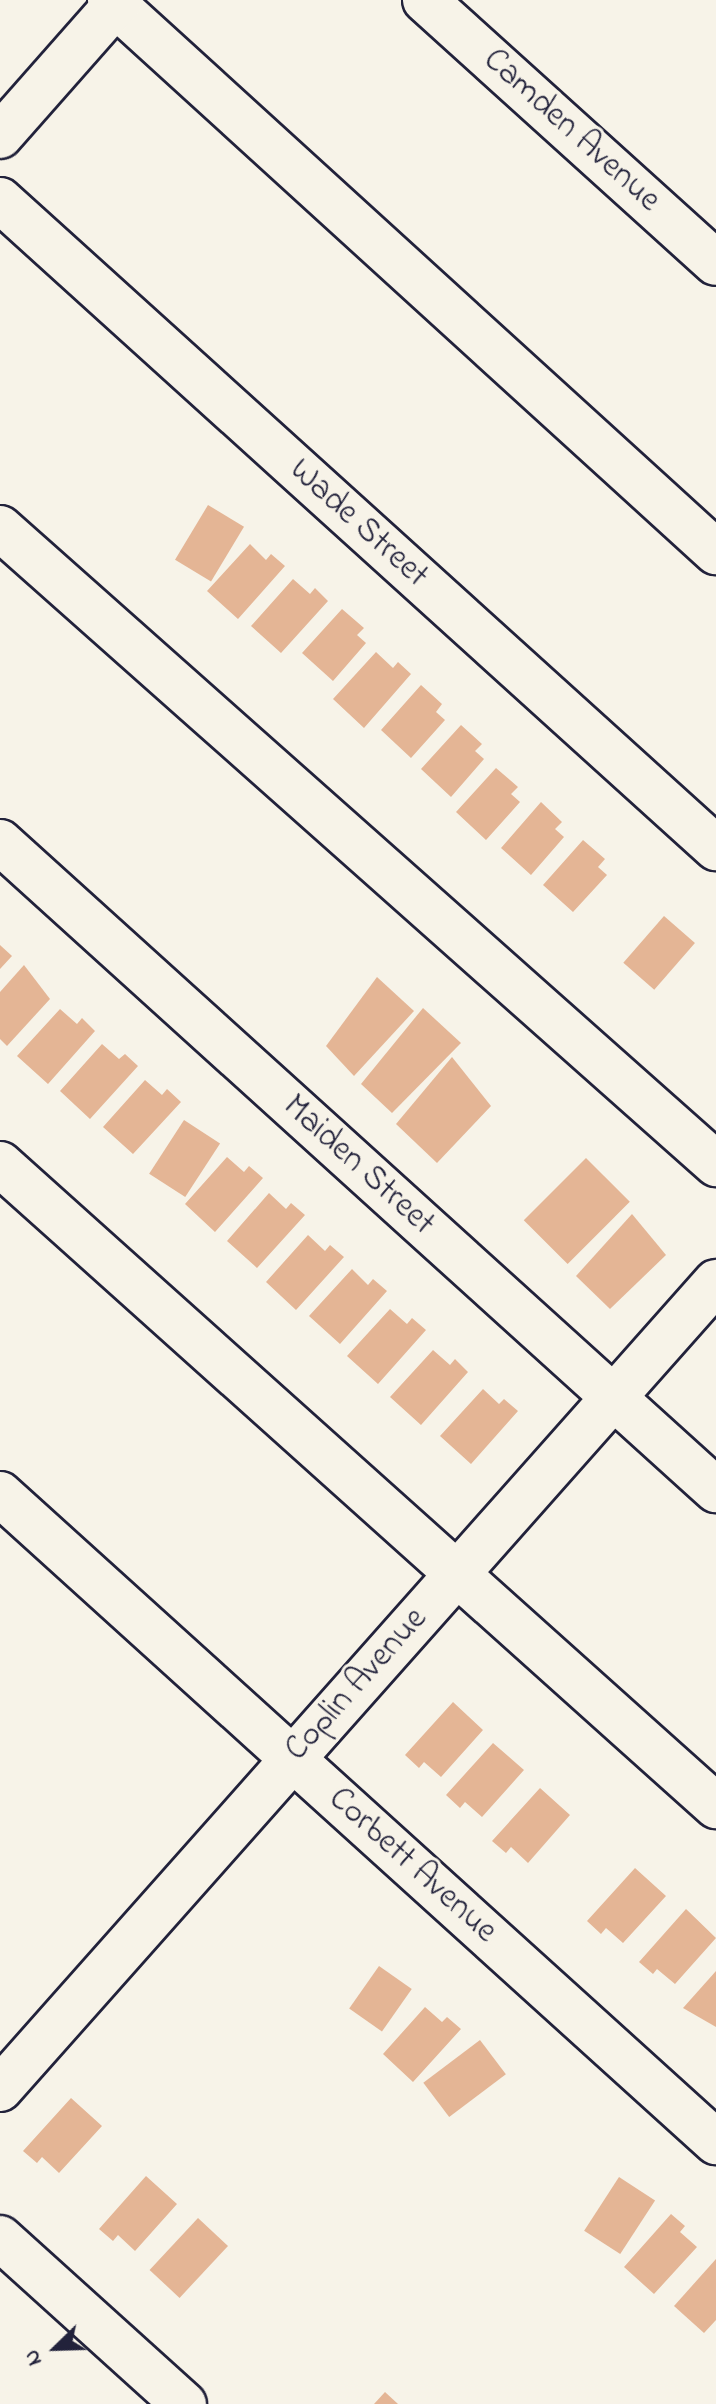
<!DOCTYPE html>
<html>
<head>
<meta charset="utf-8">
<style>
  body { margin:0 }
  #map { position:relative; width:716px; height:2404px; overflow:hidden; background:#f7f3e8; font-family:"Indie Flower",sans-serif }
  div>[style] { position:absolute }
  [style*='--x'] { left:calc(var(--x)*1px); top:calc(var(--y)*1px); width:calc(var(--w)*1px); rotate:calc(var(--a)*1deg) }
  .building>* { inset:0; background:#e4b595; transform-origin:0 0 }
  .roads { filter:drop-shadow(2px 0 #22223b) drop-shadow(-2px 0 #22223b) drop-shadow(0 2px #22223b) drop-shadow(0 -2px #22223b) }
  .minor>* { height:44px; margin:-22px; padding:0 22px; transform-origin:22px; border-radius:22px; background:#f7f3e8 }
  span { translate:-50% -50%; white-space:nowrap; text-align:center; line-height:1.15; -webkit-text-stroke:6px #f7f3e8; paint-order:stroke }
  .street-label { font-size:34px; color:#22223b }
  .north { position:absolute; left:16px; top:2308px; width:80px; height:80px; -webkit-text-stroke:6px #f7f3e8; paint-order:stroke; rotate:247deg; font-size:22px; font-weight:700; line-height:32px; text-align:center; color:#22223b }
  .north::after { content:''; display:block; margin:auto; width:28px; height:36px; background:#22223b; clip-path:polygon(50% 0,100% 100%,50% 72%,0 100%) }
</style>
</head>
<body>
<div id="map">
  <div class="building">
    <i style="left:208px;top:505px;width:42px;height:64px;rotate:31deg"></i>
    <i style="clip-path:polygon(250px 544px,266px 560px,271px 554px,285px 566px,238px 619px,207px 591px)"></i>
    <i style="clip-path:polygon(293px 579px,310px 594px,315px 588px,328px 601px,281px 653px,251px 626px)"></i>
    <i style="clip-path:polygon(342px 609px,364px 628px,357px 635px,366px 643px,333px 681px,302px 653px)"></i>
    <i style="clip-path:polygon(376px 652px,393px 668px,398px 662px,411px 674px,364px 728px,333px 699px)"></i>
    <i style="clip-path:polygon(421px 685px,442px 704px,436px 712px,445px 720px,411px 758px,381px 730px)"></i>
    <i style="clip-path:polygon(461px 725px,482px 744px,475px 751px,484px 759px,451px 797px,421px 769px)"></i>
    <i style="clip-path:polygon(496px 768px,518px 787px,511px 794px,520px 802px,486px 840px,456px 812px)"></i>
    <i style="clip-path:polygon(541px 802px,562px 822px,555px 829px,564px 837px,531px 875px,501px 848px)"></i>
    <i style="clip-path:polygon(583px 840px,605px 859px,598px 867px,607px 875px,573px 912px,543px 885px)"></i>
    <i style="left:664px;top:916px;width:41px;height:62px;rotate:41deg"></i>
    <i style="clip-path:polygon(0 945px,12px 956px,0 969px)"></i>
    <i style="clip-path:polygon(24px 965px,50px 999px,7px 1046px,0 1039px,0 992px)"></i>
    <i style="clip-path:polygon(377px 977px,414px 1011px,354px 1076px,326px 1046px)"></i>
    <i style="clip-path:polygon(423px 1008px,461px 1043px,392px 1113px,361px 1084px)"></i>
    <i style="clip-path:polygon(60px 1009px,77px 1024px,82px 1018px,95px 1031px,48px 1084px,17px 1056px)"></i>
    <i style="clip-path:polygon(102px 1044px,119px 1059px,125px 1054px,138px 1066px,90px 1119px,60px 1091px)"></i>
    <i style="clip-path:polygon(452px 1057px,491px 1106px,437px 1163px,396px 1124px)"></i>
    <i style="clip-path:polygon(145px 1080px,162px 1095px,167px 1089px,181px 1102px,133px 1154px,103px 1127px)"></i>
    <i style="left:184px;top:1120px;width:43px;height:64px;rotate:33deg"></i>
    <i style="clip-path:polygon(227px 1157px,244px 1172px,249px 1166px,263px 1178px,215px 1232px,185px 1204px)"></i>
    <i style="left:586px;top:1158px;width:62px;height:88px;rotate:45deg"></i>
    <i style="clip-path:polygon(269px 1193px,286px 1209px,291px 1203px,305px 1215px,257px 1268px,227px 1241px)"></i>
    <i style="clip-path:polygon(632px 1214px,666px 1255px,610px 1309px,576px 1276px)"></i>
    <i style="clip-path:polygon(308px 1235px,325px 1251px,330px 1245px,344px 1257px,296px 1310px,266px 1282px)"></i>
    <i style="clip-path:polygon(352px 1269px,368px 1285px,373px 1279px,387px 1291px,340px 1344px,309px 1316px)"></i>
    <i style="clip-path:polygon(390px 1309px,407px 1324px,412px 1318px,426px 1330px,378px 1384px,347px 1356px)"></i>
    <i style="clip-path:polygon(433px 1350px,450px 1365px,455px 1359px,468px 1372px,421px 1425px,390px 1397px)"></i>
    <i style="clip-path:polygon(483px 1389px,499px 1404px,504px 1399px,518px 1411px,471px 1464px,440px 1436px)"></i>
    <i style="clip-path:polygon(453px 1702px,483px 1730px,441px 1777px,424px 1762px,419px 1768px,405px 1755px)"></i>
    <i style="clip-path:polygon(493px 1743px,524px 1770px,482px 1817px,465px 1802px,460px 1808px,446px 1795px)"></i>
    <i style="clip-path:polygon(540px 1788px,570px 1815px,528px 1863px,511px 1847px,506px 1853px,492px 1841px)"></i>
    <i style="clip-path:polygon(635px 1868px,666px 1896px,623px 1943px,606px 1928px,601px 1934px,587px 1921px)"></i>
    <i style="clip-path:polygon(686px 1909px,716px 1938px,675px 1984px,657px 1969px,653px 1974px,639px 1962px)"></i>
    <i style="left:379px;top:1966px;width:40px;height:52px;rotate:35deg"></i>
    <i style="clip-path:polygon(716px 1971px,716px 2027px,683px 2008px)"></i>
    <i style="clip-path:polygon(425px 2007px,442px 2022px,447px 2017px,461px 2029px,413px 2082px,383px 2054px)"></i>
    <i style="left:480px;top:2040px;width:43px;height:71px;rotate:53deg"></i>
    <i style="clip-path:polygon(71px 2098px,102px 2126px,59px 2173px,42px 2157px,37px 2163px,23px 2151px)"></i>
    <i style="clip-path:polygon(146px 2176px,177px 2204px,135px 2251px,118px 2235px,113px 2241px,99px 2229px)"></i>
    <i style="left:619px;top:2177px;width:43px;height:64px;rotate:33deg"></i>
    <i style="clip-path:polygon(671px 2214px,685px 2226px,680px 2232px,697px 2247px,654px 2294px,624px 2267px)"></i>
    <i style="left:198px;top:2218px;width:41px;height:71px;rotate:43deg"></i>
    <i style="clip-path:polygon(716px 2259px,716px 2320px,704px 2333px,674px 2306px)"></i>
    <i style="clip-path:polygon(385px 2392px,398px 2404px,374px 2404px)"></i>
  </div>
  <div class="roads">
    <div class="minor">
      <i style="--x:110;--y:0;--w:820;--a:42.33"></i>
      <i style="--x:425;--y:0;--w:392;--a:42.1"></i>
      <i style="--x:0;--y:136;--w:181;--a:-48.6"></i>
      <i style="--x:0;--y:200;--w:966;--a:42.15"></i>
      <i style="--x:0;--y:528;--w:958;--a:41.61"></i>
      <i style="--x:0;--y:842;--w:966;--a:42.15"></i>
      <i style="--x:0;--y:1164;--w:962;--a:41.88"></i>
      <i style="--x:0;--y:1494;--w:966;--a:42.15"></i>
      <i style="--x:0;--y:2089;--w:1079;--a:-48.42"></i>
      <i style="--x:0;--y:2238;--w:248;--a:42.1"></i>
    </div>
  </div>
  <div class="street-label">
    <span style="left:571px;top:131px;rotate:42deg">Camden Avenue</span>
    <span style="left:358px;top:524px;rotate:42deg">Wade Street</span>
    <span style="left:358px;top:1166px;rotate:42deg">Maiden Street</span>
    <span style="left:357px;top:1685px;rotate:-48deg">Coplin Avenue</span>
    <span style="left:412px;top:1866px;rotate:42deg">Corbett Avenue</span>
  </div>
  <div class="north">N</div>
</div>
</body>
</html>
